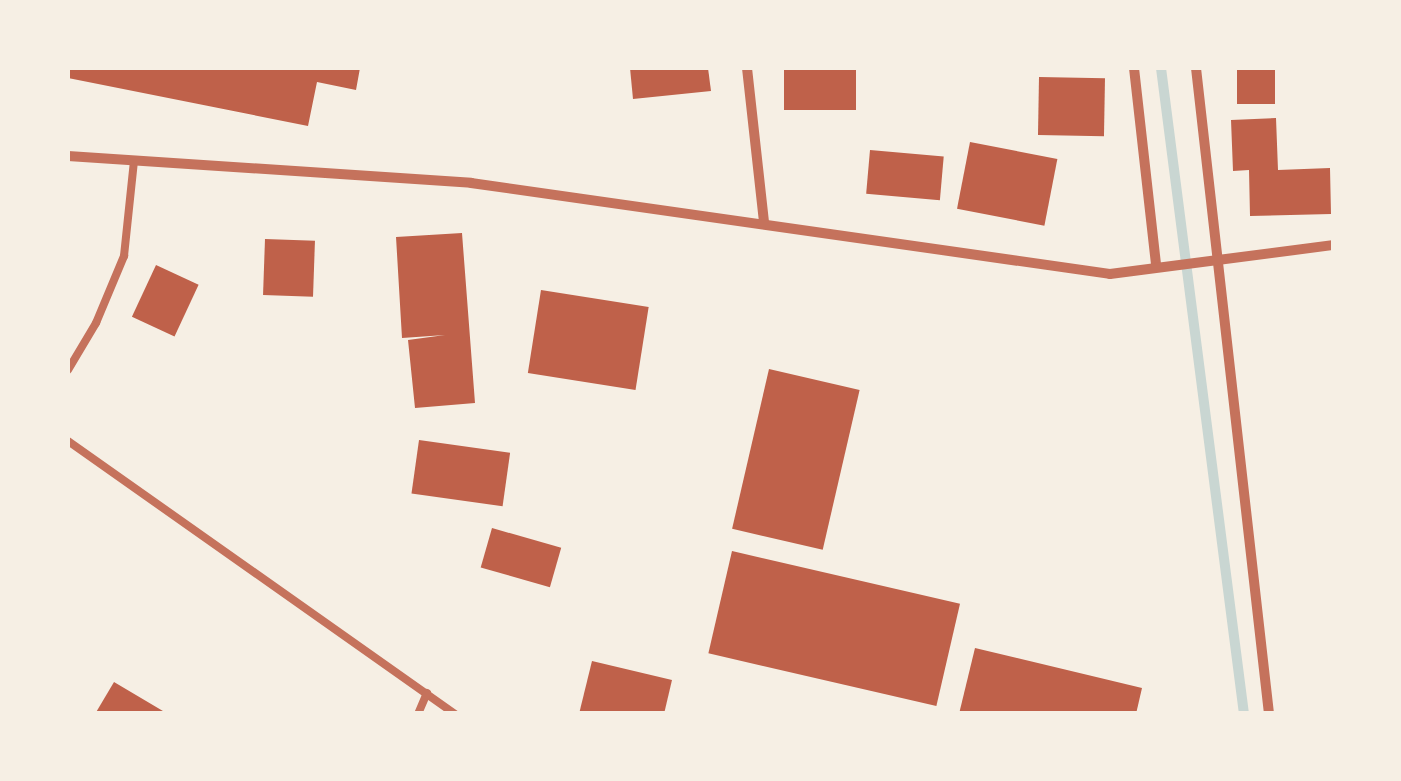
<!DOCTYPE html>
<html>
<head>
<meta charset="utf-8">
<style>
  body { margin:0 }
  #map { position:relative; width:1401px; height:781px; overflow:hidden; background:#f6efe4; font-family:Barlow,sans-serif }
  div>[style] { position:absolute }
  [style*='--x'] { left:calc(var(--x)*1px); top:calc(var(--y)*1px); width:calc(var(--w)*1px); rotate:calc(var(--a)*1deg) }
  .stream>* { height:10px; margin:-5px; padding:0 5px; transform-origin:5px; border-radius:5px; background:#c9d6d2 }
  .building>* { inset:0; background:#bf614a; transform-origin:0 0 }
  .service>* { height:8px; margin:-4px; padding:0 4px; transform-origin:4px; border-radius:4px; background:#c5725c }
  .minor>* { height:10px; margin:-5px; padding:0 5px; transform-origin:5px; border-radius:5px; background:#c5725c }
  span { translate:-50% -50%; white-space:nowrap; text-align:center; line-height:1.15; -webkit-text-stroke:10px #f6efe4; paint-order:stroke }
  .frame { position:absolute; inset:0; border:70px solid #f6efe4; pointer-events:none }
</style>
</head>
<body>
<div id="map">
  <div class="stream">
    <i style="--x:1161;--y:68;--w:651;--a:82.68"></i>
  </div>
  <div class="building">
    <i style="clip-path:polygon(68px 68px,360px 68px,356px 90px,317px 82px,308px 126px,68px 78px)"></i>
    <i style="clip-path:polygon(630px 68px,708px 68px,711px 91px,633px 99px)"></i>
    <i style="left:784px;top:68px;width:72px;height:42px"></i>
    <i style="left:1237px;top:68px;width:38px;height:36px"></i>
    <i style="left:1039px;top:77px;width:66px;height:58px;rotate:1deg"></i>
    <i style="clip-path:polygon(1276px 118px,1278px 170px,1330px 168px,1331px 214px,1250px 216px,1249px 170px,1233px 171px,1231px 120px)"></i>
    <i style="left:970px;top:142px;width:89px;height:68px;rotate:11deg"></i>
    <i style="left:870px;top:150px;width:74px;height:44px;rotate:5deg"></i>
    <i style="clip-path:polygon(462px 233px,475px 403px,415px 408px,408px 340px,445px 335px,402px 338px,396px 237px)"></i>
    <i style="left:265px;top:239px;width:50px;height:56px;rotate:2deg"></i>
    <i style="left:156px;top:265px;width:47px;height:57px;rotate:25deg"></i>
    <i style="left:541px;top:290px;width:109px;height:84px;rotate:9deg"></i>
    <i style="left:769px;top:369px;width:93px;height:164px;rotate:13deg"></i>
    <i style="left:419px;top:440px;width:92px;height:54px;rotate:8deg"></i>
    <i style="left:492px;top:528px;width:72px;height:41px;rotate:16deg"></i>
    <i style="left:732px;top:551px;width:234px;height:105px;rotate:13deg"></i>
    <i style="clip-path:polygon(975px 648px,1142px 688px,1136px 714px,959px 714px)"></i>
    <i style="clip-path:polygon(592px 661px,672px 680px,664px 714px,579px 714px)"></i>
    <i style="clip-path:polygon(114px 682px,168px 714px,95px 714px)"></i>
  </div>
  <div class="service">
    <i style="--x:68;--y:370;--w:55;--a:-59.2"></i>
    <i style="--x:96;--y:323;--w:73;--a:-67.3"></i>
    <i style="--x:124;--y:256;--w:96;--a:-84"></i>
    <i style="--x:68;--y:441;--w:474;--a:35.2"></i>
    <i style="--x:418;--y:714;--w:23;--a:-67"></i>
  </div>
  <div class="minor">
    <i style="--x:747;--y:68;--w:155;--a:83.7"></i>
    <i style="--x:1134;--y:68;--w:198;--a:83.6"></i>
    <i style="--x:1196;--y:68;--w:650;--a:83.55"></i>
    <i style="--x:68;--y:156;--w:404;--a:3.8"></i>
    <i style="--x:471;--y:183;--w:645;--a:8.1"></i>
    <i style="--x:1110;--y:274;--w:226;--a:-7.4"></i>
  </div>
  <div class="frame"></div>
</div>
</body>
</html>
